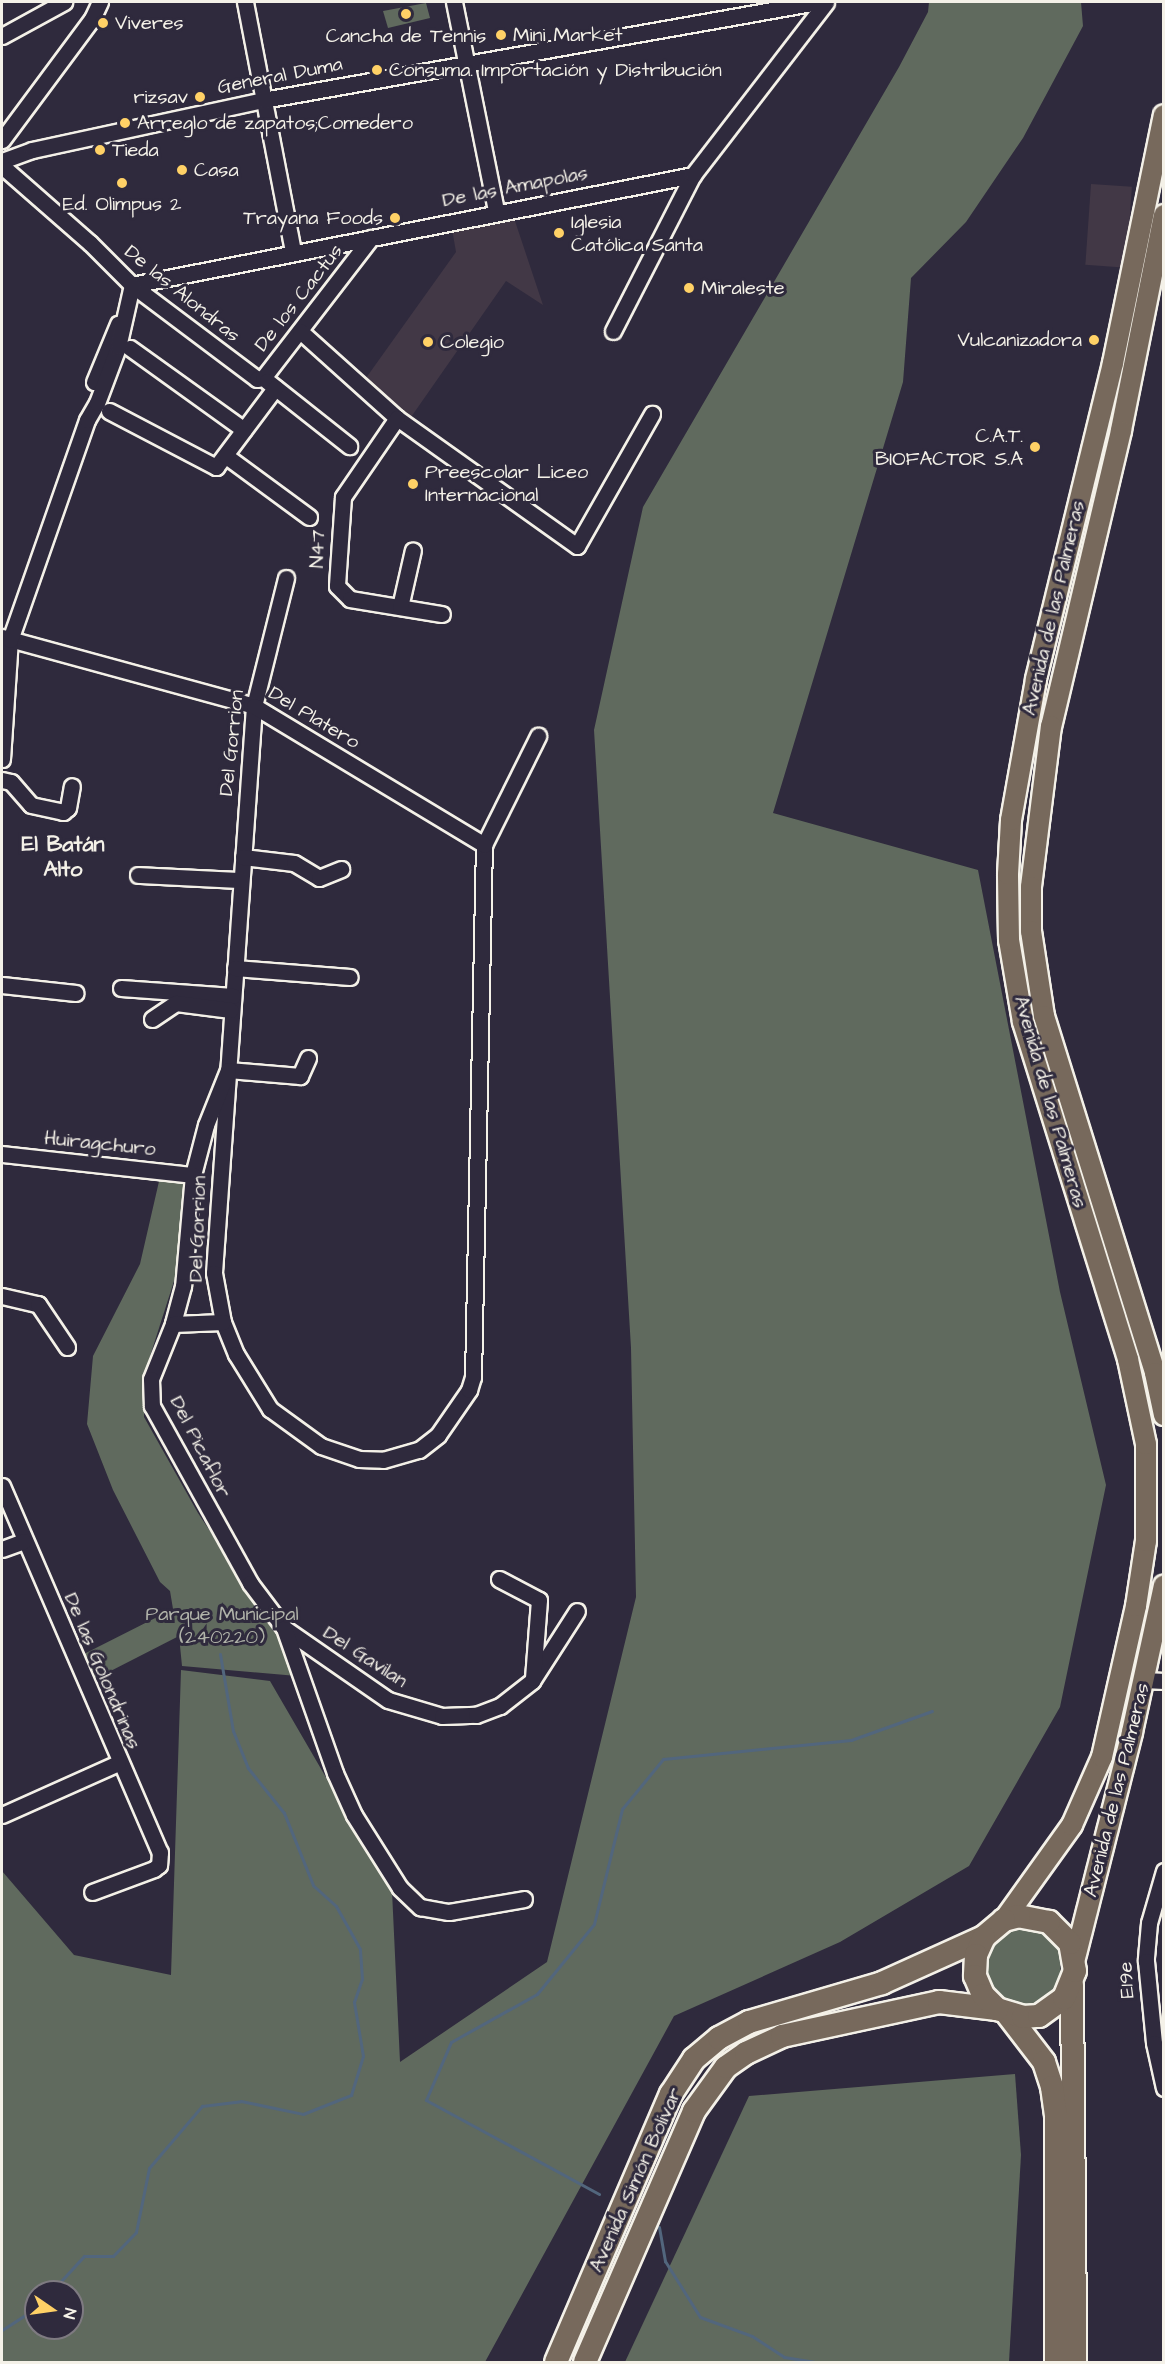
<!DOCTYPE html>
<html>
<head>
<meta charset="utf-8">
<style>
  body { margin:0 }
  #map { position:relative; width:1165px; height:2364px; overflow:hidden; background:#2f2a3d; font-family:"Architects Daughter",sans-serif }
  div>[style] { position:absolute }
  [style*='--x'] { left:calc(var(--x)*1px); top:calc(var(--y)*1px); width:calc(var(--w)*1px); rotate:calc(var(--a)*1deg) }
  .built>* { inset:0; background:#423846; transform-origin:0 0 }
  .green>* { inset:0; background:#606a5e }
  .stream>* { height:3px; margin:-1.5px; padding:0 1.5px; transform-origin:1.5px; border-radius:1.5px; background:#52667d }
  .roads { filter:drop-shadow(2px 0 #f4f1e8) drop-shadow(-2px 0 #f4f1e8) drop-shadow(0 2px #f4f1e8) drop-shadow(0 -2px #f4f1e8) }
  .minor>* { height:15px; margin:-7.5px; padding:0 7.5px; transform-origin:7.5px; border-radius:7.5px; background:#2f2a3d }
  .major>* { height:20px; margin:-10px; padding:0 10px; transform-origin:10px; border-radius:10px; background:#77695c }
  .highway>* { height:22px; margin:-11px; padding:0 11px; transform-origin:11px; border-radius:11px; background:#77695c }
  .dots>* { width:16px; height:16px; translate:-50% -50%; box-sizing:border-box; border:3px solid #2f2a3d; border-radius:50% }
  span { translate:-50% -50%; white-space:nowrap; text-align:center; line-height:1.15; -webkit-text-stroke:6px #2f2a3d; paint-order:stroke }
  .poi-label { font-size:20px; color:#f4f1e8 }
  .left { translate:0 -50%; text-align:left }
  .right { translate:-100% -50%; text-align:right }
  .street-label { font-size:20px; color:#f4f1e8 }
  .park-label { font-size:20px; color:#b1b4aa }
  .quarter-label { font-size:22px; color:#f4f1e8; font-weight:700 }
  .frame { position:absolute; inset:0; border:3px solid #f4f1e8; pointer-events:none }
  .north { position:absolute; left:24px; top:2280px; width:60px; height:60px; box-sizing:border-box; background:#2f2a3d; border:2px solid #7e7a81; border-radius:50%; rotate:103deg; font-size:16px; font-weight:700; line-height:24px; text-align:center; color:#f4f1e8 }
  .north::after { content:''; display:block; margin:auto; width:21px; height:27px; background:#ffd166; clip-path:polygon(50% 0,100% 100%,50% 72%,0 100%) }
</style>
</head>
<body>
<div id="map">
  <div class="built">
    <i style="left:1091px;top:184px;width:41px;height:81px;rotate:4deg"></i>
    <i style="clip-path:polygon(514px 218px,543px 305px,506px 281px,409px 420px,366px 378px,456px 252px,452px 229px)"></i>
  </div>
  <div class="green">
    <i style="clip-path:polygon(evenodd,929px 2px,1081px 2px,1083px 26px,1023px 138px,966px 222px,911px 278px,903px 382px,773px 813px,978px 870px,1060px 1292px,1106px 1485px,1060px 1707px,969px 1866px,840px 1942px,674px 2016px,485px 2362px,2px 2362px,2px 1871px,74px 1955px,171px 1975px,181px 1670px,270px 1681px,392px 1891px,400px 2062px,547px 1962px,636px 1597px,631px 1348px,594px 730px,643px 507px,899px 67px,928px 12px,929px 2px,36px 2292px,72px 2292px,72px 2328px,36px 2328px,36px 2292px)"></i>
    <i style="clip-path:polygon(426px 3px,430px 18px,388px 28px,383px 11px)"></i>
    <i style="clip-path:polygon(160px 1177px,187px 1180px,175px 1278px,144px 1375px,144px 1417px,198px 1513px,276px 1631px,297px 1676px,182px 1666px,179px 1636px,93px 1680px,82px 1655px,173px 1609px,170px 1591px,160px 1582px,113px 1490px,87px 1424px,93px 1356px,140px 1264px)"></i>
    <i style="clip-path:polygon(999px 1926px,1040px 1927px,1059px 1948px,1061px 1976px,1055px 1989px,1033px 2007px,1019px 2009px,992px 1999px,980px 1947px)"></i>
    <i style="clip-path:polygon(1015px 2074px,1021px 2155px,1009px 2362px,625px 2362px,749px 2096px)"></i>
  </div>
  <div class="stream">
    <i style="--x:599;--y:2194;--w:197;--a:-151.5"></i>
    <i style="--x:426;--y:2100;--w:63;--a:-66.7"></i>
    <i style="--x:451;--y:2042;--w:98;--a:-29.2"></i>
    <i style="--x:537;--y:1994;--w:90;--a:-50.8"></i>
    <i style="--x:594;--y:1924;--w:118;--a:-76.3"></i>
    <i style="--x:622;--y:1809;--w:65;--a:-50.6"></i>
    <i style="--x:663;--y:1759;--w:189;--a:-5.8"></i>
    <i style="--x:851;--y:1740;--w:86;--a:-19.7"></i>
    <i style="--x:659;--y:2227;--w:35;--a:80"></i>
    <i style="--x:665;--y:2261;--w:66;--a:58"></i>
    <i style="--x:700;--y:2317;--w:55;--a:20.1"></i>
    <i style="--x:752;--y:2336;--w:38;--a:33"></i>
    <i style="--x:784;--y:2357;--w:30;--a:9"></i>
    <i style="--x:51;--y:2292;--w:49;--a:-47.5"></i>
    <i style="--x:84;--y:2256;--w:29;--a:0"></i>
    <i style="--x:113;--y:2256;--w:33;--a:-46"></i>
    <i style="--x:136;--y:2232;--w:65;--a:-78.5"></i>
    <i style="--x:149;--y:2168;--w:82;--a:-49.5"></i>
    <i style="--x:202;--y:2106;--w:39;--a:-7"></i>
    <i style="--x:241;--y:2101;--w:63;--a:11.8"></i>
    <i style="--x:303;--y:2114;--w:52;--a:-21.6"></i>
    <i style="--x:351;--y:2095;--w:41;--a:-72.9"></i>
    <i style="--x:363;--y:2056;--w:55;--a:-99.5"></i>
    <i style="--x:354;--y:2002;--w:24;--a:-71"></i>
    <i style="--x:362;--y:1979;--w:30;--a:-94"></i>
    <i style="--x:360;--y:1949;--w:49;--a:-119.2"></i>
    <i style="--x:336;--y:1906;--w:31;--a:-138"></i>
    <i style="--x:313;--y:1885;--w:78;--a:-111.9"></i>
    <i style="--x:284;--y:1813;--w:58;--a:-128.7"></i>
    <i style="--x:248;--y:1768;--w:40;--a:-112"></i>
    <i style="--x:233;--y:1731;--w:78;--a:-99.6"></i>
    <i style="--x:2;--y:2330;--w:40;--a:-32.9"></i>
  </div>
  <div class="roads">
    <div class="minor">
      <i style="--x:245;--y:2;--w:254;--a:79.1"></i>
      <i style="--x:454;--y:2;--w:213;--a:78.6"></i>
      <i style="--x:2;--y:36;--w:71;--a:-28.7"></i>
      <i style="--x:2;--y:140;--w:151;--a:-53.4"></i>
      <i style="--x:92;--y:19;--w:19;--a:-65"></i>
      <i style="--x:2;--y:161;--w:32;--a:-20"></i>
      <i style="--x:32;--y:150;--w:236;--a:-12.2"></i>
      <i style="--x:263;--y:100;--w:563;--a:-10.03"></i>
      <i style="--x:2;--y:166;--w:117;--a:41.2"></i>
      <i style="--x:90;--y:243;--w:59;--a:45"></i>
      <i style="--x:132;--y:285;--w:156;--a:36.9"></i>
      <i style="--x:257;--y:379;--w:6;--a:-9"></i>
      <i style="--x:263;--y:378;--w:177;--a:-52.4"></i>
      <i style="--x:132;--y:285;--w:572;--a:-11.09"></i>
      <i style="--x:300;--y:331;--w:130;--a:41.9"></i>
      <i style="--x:397;--y:418;--w:221;--a:35.4"></i>
      <i style="--x:577;--y:546;--w:152;--a:-60.4"></i>
      <i style="--x:613;--y:331;--w:175;--a:-62.9"></i>
      <i style="--x:693;--y:175;--w:218;--a:-52.4"></i>
      <i style="--x:130;--y:348;--w:140;--a:35.7"></i>
      <i style="--x:267;--y:381;--w:105;--a:38.4"></i>
      <i style="--x:94;--y:382;--w:63;--a:-67.5"></i>
      <i style="--x:109;--y:411;--w:121;--a:27.6"></i>
      <i style="--x:216;--y:467;--w:99;--a:-53.2"></i>
      <i style="--x:397;--y:418;--w:96;--a:124.4"></i>
      <i style="--x:343;--y:497;--w:89;--a:93.9"></i>
      <i style="--x:337;--y:586;--w:18;--a:45"></i>
      <i style="--x:350;--y:599;--w:93;--a:9.3"></i>
      <i style="--x:226;--y:456;--w:103;--a:36.3"></i>
      <i style="--x:286;--y:578;--w:132;--a:104"></i>
      <i style="--x:254;--y:706;--w:568;--a:94.04"></i>
      <i style="--x:214;--y:1273;--w:50;--a:79.6"></i>
      <i style="--x:223;--y:1322;--w:35;--a:68"></i>
      <i style="--x:236;--y:1354;--w:65;--a:58.3"></i>
      <i style="--x:270;--y:1409;--w:63;--a:36"></i>
      <i style="--x:321;--y:1446;--w:40;--a:18.9"></i>
      <i style="--x:359;--y:1459;--w:24;--a:2"></i>
      <i style="--x:383;--y:1460;--w:37;--a:-16"></i>
      <i style="--x:419;--y:1450;--w:24;--a:-38"></i>
      <i style="--x:438;--y:1435;--w:55;--a:-55.4"></i>
      <i style="--x:469;--y:1390;--w:14;--a:-73"></i>
      <i style="--x:473;--y:1377;--w:532;--a:-88.82"></i>
      <i style="--x:484;--y:845;--w:122;--a:-63.6"></i>
      <i style="--x:400;--y:607;--w:58;--a:-77.2"></i>
      <i style="--x:2;--y:637;--w:261;--a:15.3"></i>
      <i style="--x:254;--y:706;--w:269;--a:31.1"></i>
      <i style="--x:2;--y:759;--w:119;--a:-86.2"></i>
      <i style="--x:10;--y:640;--w:233;--a:-70.7"></i>
      <i style="--x:87;--y:420;--w:20;--a:-60"></i>
      <i style="--x:97;--y:403;--w:60;--a:-69.4"></i>
      <i style="--x:118;--y:347;--w:64;--a:-77.3"></i>
      <i style="--x:2;--y:780;--w:9;--a:13"></i>
      <i style="--x:11;--y:782;--w:30;--a:49"></i>
      <i style="--x:31;--y:805;--w:33;--a:12"></i>
      <i style="--x:63;--y:812;--w:6;--a:-39"></i>
      <i style="--x:68;--y:808;--w:22;--a:-80"></i>
      <i style="--x:243;--y:857;--w:51;--a:6.7"></i>
      <i style="--x:294;--y:863;--w:29;--a:31"></i>
      <i style="--x:319;--y:878;--w:24;--a:-22"></i>
      <i style="--x:138;--y:875;--w:103;--a:2.8"></i>
      <i style="--x:235;--y:968;--w:115;--a:4.5"></i>
      <i style="--x:2;--y:985;--w:74;--a:6.2"></i>
      <i style="--x:121;--y:988;--w:112;--a:4.1"></i>
      <i style="--x:152;--y:1019;--w:29;--a:-34"></i>
      <i style="--x:176;--y:1003;--w:55;--a:7.3"></i>
      <i style="--x:308;--y:1058;--w:20;--a:114"></i>
      <i style="--x:300;--y:1076;--w:72;--a:-175.2"></i>
      <i style="--x:228;--y:1070;--w:59;--a:111.8"></i>
      <i style="--x:206;--y:1125;--w:52;--a:104.6"></i>
      <i style="--x:193;--y:1175;--w:111;--a:95.1"></i>
      <i style="--x:183;--y:1286;--w:39;--a:105"></i>
      <i style="--x:173;--y:1324;--w:59;--a:111.8"></i>
      <i style="--x:151;--y:1379;--w:27;--a:88"></i>
      <i style="--x:152;--y:1406;--w:202;--a:61"></i>
      <i style="--x:250;--y:1583;--w:56;--a:52.9"></i>
      <i style="--x:284;--y:1628;--w:126;--a:34.7"></i>
      <i style="--x:388;--y:1700;--w:56;--a:16.5"></i>
      <i style="--x:442;--y:1716;--w:34;--a:-2"></i>
      <i style="--x:476;--y:1715;--w:26;--a:-21"></i>
      <i style="--x:500;--y:1706;--w:41;--a:-38"></i>
      <i style="--x:532;--y:1681;--w:83;--a:-57.3"></i>
      <i style="--x:2;--y:1154;--w:192;--a:6.3"></i>
      <i style="--x:2;--y:1296;--w:37;--a:13"></i>
      <i style="--x:38;--y:1304;--w:52;--a:56"></i>
      <i style="--x:173;--y:1324;--w:50;--a:-2.3"></i>
      <i style="--x:2;--y:1486;--w:399;--a:66.7"></i>
      <i style="--x:160;--y:1852;--w:13;--a:94"></i>
      <i style="--x:159;--y:1865;--w:6;--a:141"></i>
      <i style="--x:154;--y:1869;--w:66;--a:159.6"></i>
      <i style="--x:2;--y:1549;--w:23;--a:-20"></i>
      <i style="--x:499;--y:1579;--w:45;--a:27.7"></i>
      <i style="--x:539;--y:1600;--w:78;--a:94.4"></i>
      <i style="--x:284;--y:1628;--w:154;--a:70.6"></i>
      <i style="--x:335;--y:1773;--w:46;--a:65.7"></i>
      <i style="--x:354;--y:1815;--w:86;--a:57.8"></i>
      <i style="--x:400;--y:1888;--w:28;--a:44"></i>
      <i style="--x:420;--y:1907;--w:29;--a:10"></i>
      <i style="--x:449;--y:1912;--w:76;--a:-9.8"></i>
      <i style="--x:1144;--y:1680;--w:20;--a:3"></i>
      <i style="--x:2;--y:1815;--w:127;--a:-24.1"></i>
      <i style="--x:1164;--y:1871;--w:54;--a:106.1"></i>
      <i style="--x:1149;--y:1923;--w:38;--a:95"></i>
      <i style="--x:1146;--y:1961;--w:82;--a:84.4"></i>
      <i style="--x:1154;--y:2043;--w:46;--a:77.5"></i>
    </div>
    <div class="major">
      <i style="--x:1164;--y:215;--w:220;--a:101.3"></i>
      <i style="--x:1121;--y:431;--w:303;--a:103.3"></i>
      <i style="--x:1051;--y:726;--w:162;--a:97.1"></i>
      <i style="--x:1031;--y:887;--w:44;--a:90"></i>
      <i style="--x:1031;--y:931;--w:86;--a:81.3"></i>
      <i style="--x:1044;--y:1016;--w:374;--a:72.7"></i>
      <i style="--x:1155;--y:1373;--w:43;--a:77.9"></i>
      <i style="--x:1004;--y:1920;--w:117;--a:-54.4"></i>
      <i style="--x:1072;--y:1825;--w:74;--a:-66.2"></i>
      <i style="--x:1102;--y:1757;--w:155;--a:-77.3"></i>
      <i style="--x:1136;--y:1606;--w:66;--a:-81.3"></i>
      <i style="--x:1146;--y:1541;--w:97;--a:-90"></i>
      <i style="--x:1146;--y:1444;--w:87;--a:-102"></i>
      <i style="--x:1128;--y:1359;--w:353;--a:-107.3"></i>
      <i style="--x:1023;--y:1022;--w:83;--a:-99.7"></i>
      <i style="--x:1009;--y:940;--w:66;--a:-90.9"></i>
      <i style="--x:1008;--y:874;--w:54;--a:-86.8"></i>
      <i style="--x:1011;--y:820;--w:143;--a:-79.9"></i>
      <i style="--x:1036;--y:679;--w:325;--a:-76.3"></i>
      <i style="--x:1113;--y:363;--w:253;--a:-78.4"></i>
      <i style="--x:1075;--y:1958;--w:233;--a:-75.8"></i>
      <i style="--x:1132;--y:1732;--w:150;--a:-77.7"></i>
    </div>
    <div class="highway">
      <i style="--x:1072;--y:1985;--w:377;--a:89.5"></i>
      <i style="--x:1008;--y:2015;--w:59;--a:52.5"></i>
      <i style="--x:1044;--y:2062;--w:26;--a:72"></i>
      <i style="--x:1052;--y:2087;--w:29;--a:82"></i>
      <i style="--x:1056;--y:2116;--w:246;--a:90"></i>
      <i style="--x:556;--y:2362;--w:292;--a:-66.8"></i>
      <i style="--x:671;--y:2094;--w:42;--a:-56.7"></i>
      <i style="--x:694;--y:2059;--w:33;--a:-40"></i>
      <i style="--x:719;--y:2038;--w:34;--a:-28"></i>
      <i style="--x:749;--y:2022;--w:139;--a:-16.3"></i>
      <i style="--x:882;--y:1983;--w:112;--a:-24.3"></i>
      <i style="--x:585;--y:2362;--w:274;--a:-66.5"></i>
      <i style="--x:694;--y:2111;--w:54;--a:-54"></i>
      <i style="--x:726;--y:2067;--w:24;--a:-35"></i>
      <i style="--x:746;--y:2053;--w:40;--a:-25"></i>
      <i style="--x:782;--y:2036;--w:161;--a:-12.2"></i>
      <i style="--x:939;--y:2002;--w:58;--a:6.9"></i>
      <i style="--x:997;--y:2009;--w:27;--a:17"></i>
      <i style="--x:1023;--y:2017;--w:16;--a:-4"></i>
      <i style="--x:1039;--y:2016;--w:31;--a:-36"></i>
      <i style="--x:1064;--y:1998;--w:29;--a:-68"></i>
      <i style="--x:1075;--y:1971;--w:28;--a:-100"></i>
      <i style="--x:1070;--y:1943;--w:30;--a:-135"></i>
      <i style="--x:1049;--y:1922;--w:31;--a:-169"></i>
      <i style="--x:1019;--y:1916;--w:16;--a:165"></i>
      <i style="--x:1004;--y:1920;--w:26;--a:140"></i>
      <i style="--x:984;--y:1937;--w:20;--a:114"></i>
      <i style="--x:976;--y:1955;--w:21;--a:93"></i>
      <i style="--x:975;--y:1976;--w:21;--a:67"></i>
      <i style="--x:983;--y:1995;--w:20;--a:45"></i>
    </div>
  </div>
  <div class="dots">
    <i style="left:406px;top:14px;background:#ffd166"></i>
    <i style="left:103px;top:23px;background:#ffd166"></i>
    <i style="left:501px;top:35px;background:#ffd166"></i>
    <i style="left:377px;top:70px;background:#ffd166"></i>
    <i style="left:200px;top:97px;background:#ffd166"></i>
    <i style="left:125px;top:123px;background:#ffd166"></i>
    <i style="left:100px;top:150px;background:#ffd166"></i>
    <i style="left:182px;top:170px;background:#ffd166"></i>
    <i style="left:122px;top:183px;background:#ffd166"></i>
    <i style="left:395px;top:218px;background:#ffd166"></i>
    <i style="left:559px;top:233px;background:#ffd166"></i>
    <i style="left:689px;top:288px;background:#ffd166"></i>
    <i style="left:1094px;top:340px;background:#ffd166"></i>
    <i style="left:428px;top:342px;background:#ffd166"></i>
    <i style="left:1035px;top:447px;background:#ffd166"></i>
    <i style="left:413px;top:484px;background:#ffd166"></i>
  </div>
  <div class="poi-label">
    <span class="left" style="left:115px;top:23px">Viveres</span>
    <span class="left" style="left:513px;top:35px">Mini Market</span>
    <span style="left:406px;top:36px">Cancha de Tennis</span>
    <span class="left" style="left:389px;top:70px">Consuma. Importación y Distribución</span>
    <span class="right" style="left:188px;top:97px">rizsav</span>
    <span class="left" style="left:137px;top:123px">Arreglo de zapatos;Comedero</span>
    <span class="left" style="left:112px;top:150px">Tieda</span>
    <span class="left" style="left:194px;top:170px">Casa</span>
    <span style="left:122px;top:204px">Ed. Olimpus 2</span>
    <span class="right" style="left:383px;top:218px">Trayana Foods</span>
    <span class="left" style="left:571px;top:234px">Iglesia<br>Católica Santa</span>
    <span class="left" style="left:701px;top:288px">Miraleste</span>
    <span class="right" style="left:1082px;top:340px">Vulcanizadora</span>
    <span class="left" style="left:440px;top:342px">Colegio</span>
    <span class="right" style="left:1023px;top:448px">C.A.T.<br>BIOFACTOR S.A</span>
    <span class="left" style="left:425px;top:484px">Preescolar Liceo<br>Internacional</span>
  </div>
  <div class="street-label">
    <span style="left:280px;top:76px;rotate:-11deg">General Duma</span>
    <span style="left:515px;top:187px;rotate:-11deg">De las Amapolas</span>
    <span style="left:182px;top:294px;rotate:39deg">De las Alondras</span>
    <span style="left:299px;top:298px;rotate:-52deg">De los Cactus</span>
    <span style="left:318px;top:549px;rotate:-88deg">N47</span>
    <span style="left:1054px;top:608px;rotate:-77deg">Avenida de las Palmeras</span>
    <span style="left:314px;top:718px;rotate:31deg">Del Platero</span>
    <span style="left:232px;top:743px;rotate:-84deg">Del Gorrion</span>
    <span style="left:1050px;top:1102px;rotate:74deg">Avenida de las Palmeras</span>
    <span style="left:100px;top:1144px;rotate:6deg">Huiragchuro</span>
    <span style="left:198px;top:1229px;rotate:-88deg">Del Gorrion</span>
    <span style="left:200px;top:1447px;rotate:63deg">Del Picaflor</span>
    <span style="left:365px;top:1657px;rotate:33deg">Del Gavilan</span>
    <span style="left:102px;top:1671px;rotate:67deg">De las Golondrinas</span>
    <span style="left:1117px;top:1790px;rotate:-76deg">Avenida de las Palmeras</span>
    <span style="left:1127px;top:1980px;rotate:-93deg">E19e</span>
    <span style="left:636px;top:2180px;rotate:-66deg">Avenida Simón Bolívar</span>
  </div>
  <div class="park-label">
    <span style="left:222px;top:1626px">Parque Municipal<br>(240220)</span>
  </div>
  <div class="quarter-label">
    <span style="left:63px;top:857px">El Batán<br>Alto</span>
  </div>
  <div class="frame"></div>
  <div class="north">N</div>
</div>
</body>
</html>
